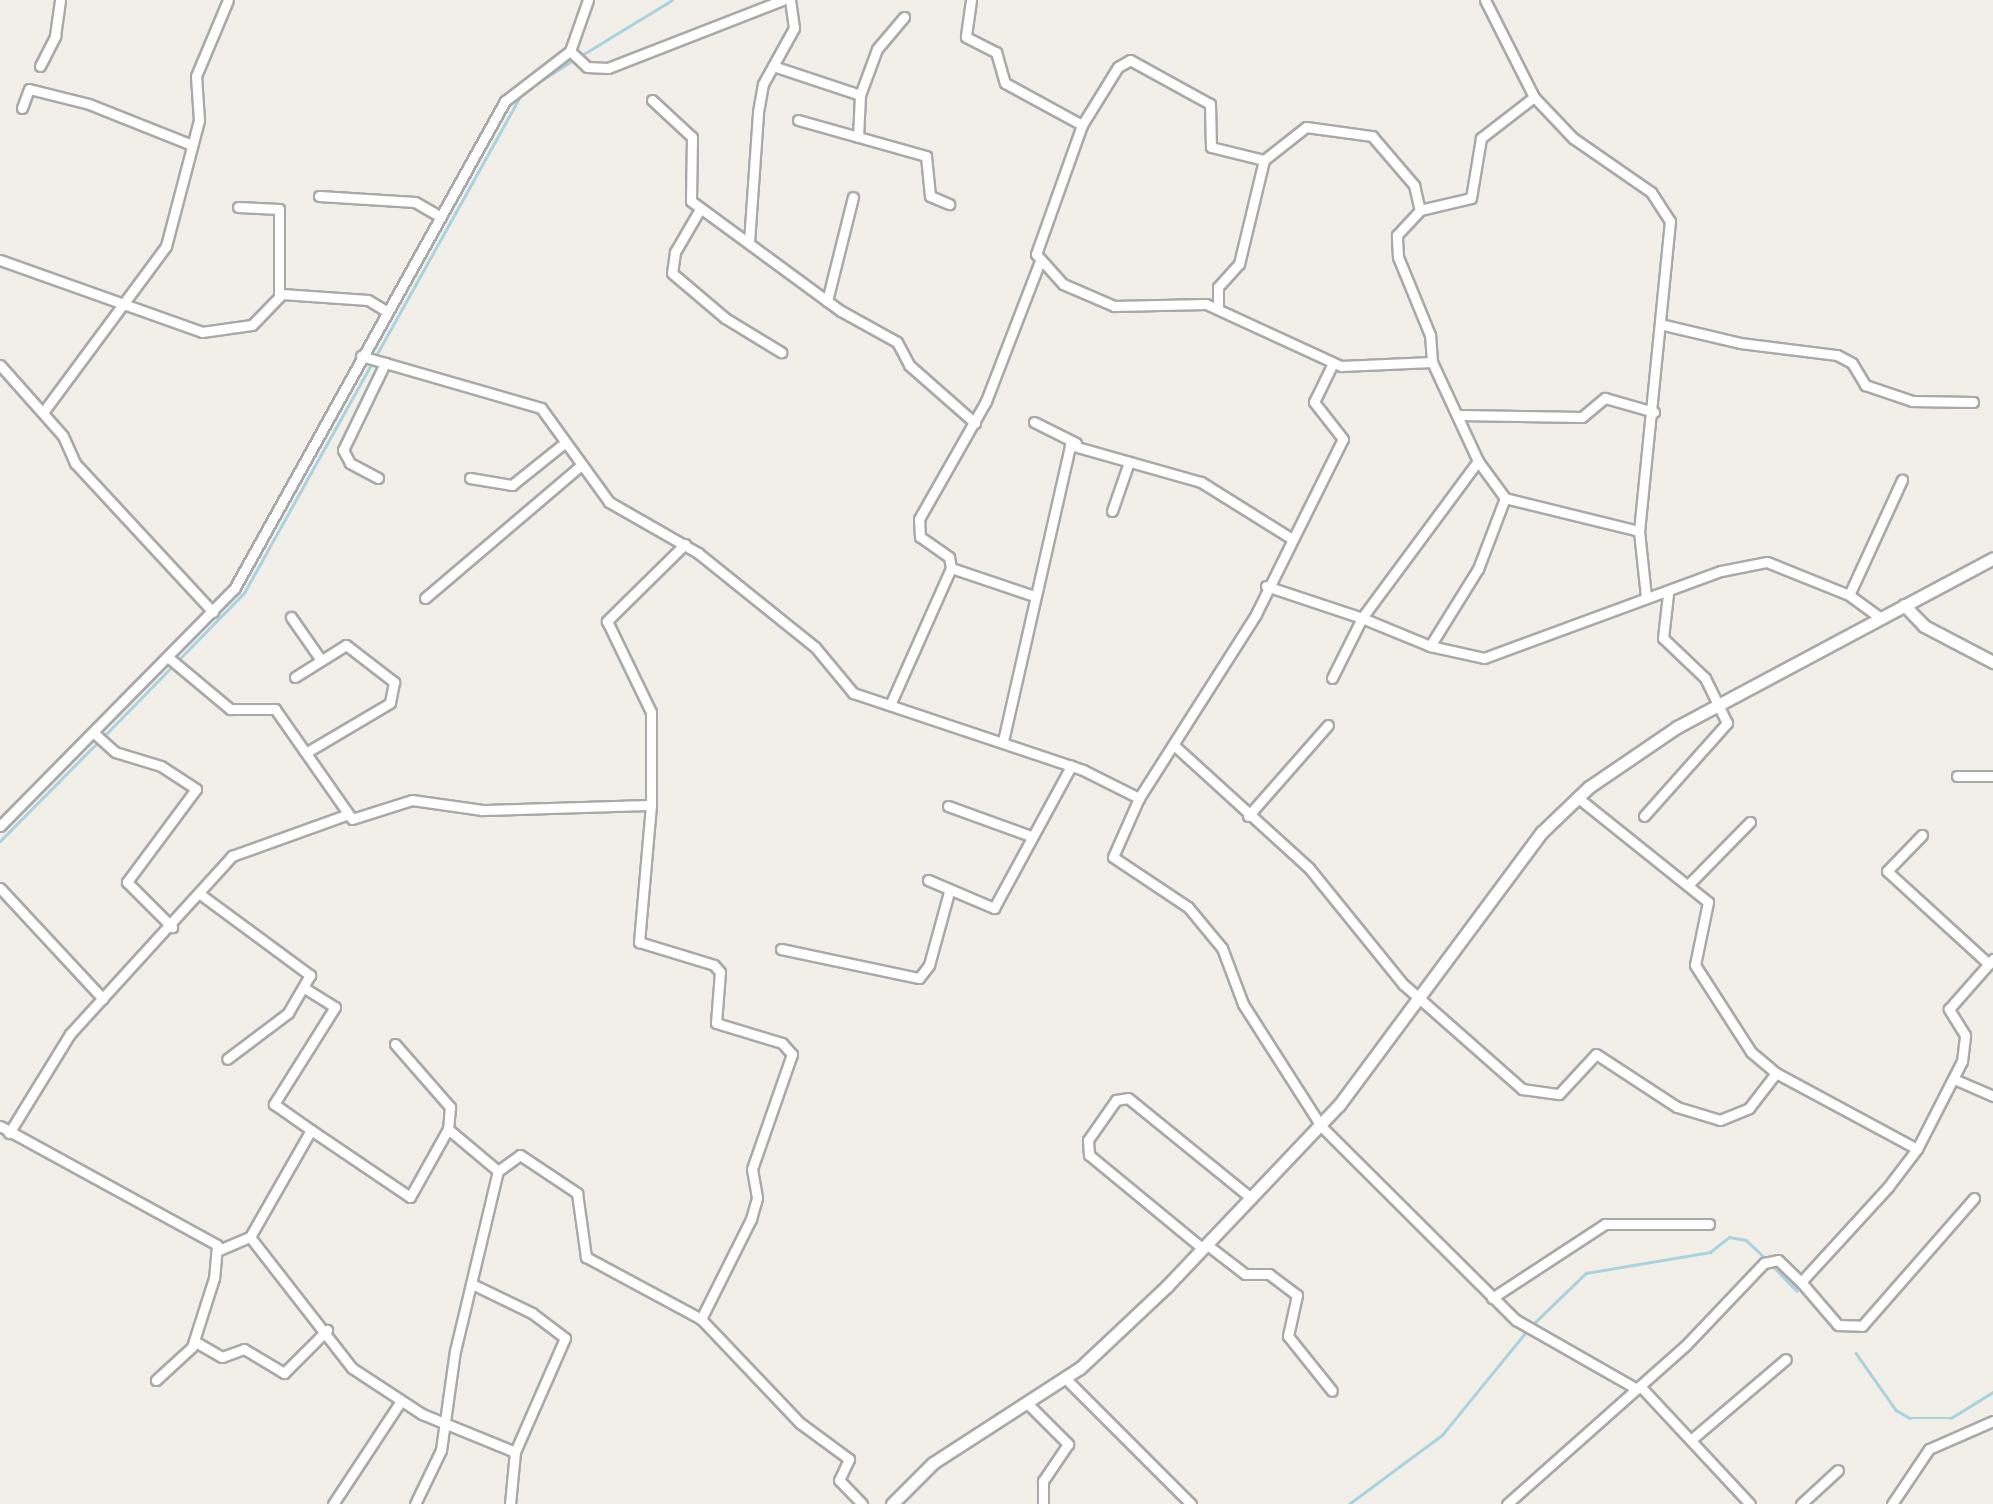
<!DOCTYPE html>
<html>
<head>
<meta charset="utf-8">
<style>
  body { margin:0 }
  #map { position:relative; width:1993px; height:1504px; overflow:hidden; background:#f2efe9; font-family:"Archivo Narrow",sans-serif }
  div>[style] { position:absolute }
  [style*='--x'] { left:calc(var(--x)*1px); top:calc(var(--y)*1px); width:calc(var(--w)*1px); rotate:calc(var(--a)*1deg) }
  .stream>* { height:2.5px; margin:-1.25px; padding:0 1.25px; transform-origin:1.25px; border-radius:1.25px; background:#aad3df }
  .roads { filter:drop-shadow(2px 0 #a9a9a9) drop-shadow(-2px 0 #a9a9a9) drop-shadow(0 2px #a9a9a9) drop-shadow(0 -2px #a9a9a9) }
  .minor>* { height:9px; margin:-4.5px; padding:0 4.5px; transform-origin:4.5px; border-radius:4.5px; background:#fff }
  .tertiary>* { height:11px; margin:-5.5px; padding:0 5.5px; transform-origin:5.5px; border-radius:5.5px; background:#fff }
  span { translate:-50% -50%; white-space:nowrap; text-align:center; line-height:1.15; -webkit-text-stroke:10px #fff; paint-order:stroke }
</style>
</head>
<body>
<div id="map">
  <div class="stream">
    <i style="--x:582;--y:55;--w:105;--a:-31.4"></i>
    <i style="--x:531;--y:87;--w:52;--a:-32.5"></i>
    <i style="--x:103;--y:737;--w:202;--a:-45.6"></i>
    <i style="--x:244;--y:593;--w:570;--a:-60.92"></i>
    <i style="--x:0;--y:841;--w:138;--a:-45.3"></i>
    <i style="--x:1771;--y:1264;--w:37;--a:46"></i>
    <i style="--x:1856;--y:1353;--w:70;--a:54.9"></i>
    <i style="--x:1896;--y:1410;--w:16;--a:30"></i>
    <i style="--x:1910;--y:1418;--w:41;--a:0"></i>
    <i style="--x:1951;--y:1418;--w:49;--a:-31.8"></i>
    <i style="--x:1349;--y:1504;--w:116;--a:-36.6"></i>
    <i style="--x:1442;--y:1435;--w:139;--a:-50.8"></i>
    <i style="--x:1530;--y:1327;--w:78;--a:-44"></i>
    <i style="--x:1586;--y:1273;--w:126;--a:-9.6"></i>
    <i style="--x:1710;--y:1252;--w:24;--a:-38"></i>
    <i style="--x:1729;--y:1237;--w:17;--a:10"></i>
    <i style="--x:1746;--y:1240;--w:26;--a:43"></i>
  </div>
  <div class="roads">
    <div class="minor">
      <i style="--x:971;--y:0;--w:37;--a:98"></i>
      <i style="--x:966;--y:37;--w:34;--a:27"></i>
      <i style="--x:996;--y:52;--w:32;--a:74"></i>
      <i style="--x:1005;--y:83;--w:88;--a:28.6"></i>
      <i style="--x:1082;--y:125;--w:137;--a:109.6"></i>
      <i style="--x:1036;--y:254;--w:40;--a:48"></i>
      <i style="--x:1063;--y:284;--w:56;--a:23.3"></i>
      <i style="--x:1114;--y:306;--w:92;--a:-1.2"></i>
      <i style="--x:1206;--y:304;--w:149;--a:24.7"></i>
      <i style="--x:1341;--y:366;--w:91;--a:-2.5"></i>
      <i style="--x:1485;--y:0;--w:109;--a:63.2"></i>
      <i style="--x:1534;--y:97;--w:57;--a:46.4"></i>
      <i style="--x:1573;--y:138;--w:95;--a:34.7"></i>
      <i style="--x:1651;--y:192;--w:35;--a:57"></i>
      <i style="--x:1670;--y:221;--w:312;--a:95.7"></i>
      <i style="--x:1639;--y:531;--w:66;--a:83.9"></i>
      <i style="--x:570;--y:51;--w:23;--a:43"></i>
      <i style="--x:587;--y:67;--w:21;--a:3"></i>
      <i style="--x:608;--y:68;--w:187;--a:-21.3"></i>
      <i style="--x:40;--y:66;--w:34;--a:-63"></i>
      <i style="--x:55;--y:36;--w:36;--a:-82"></i>
      <i style="--x:773;--y:66;--w:92;--a:18.4"></i>
      <i style="--x:860;--y:95;--w:42;--a:92.7"></i>
      <i style="--x:860;--y:95;--w:49;--a:-69.7"></i>
      <i style="--x:877;--y:49;--w:42;--a:-49.8"></i>
      <i style="--x:652;--y:100;--w:54;--a:42.8"></i>
      <i style="--x:692;--y:137;--w:64;--a:90.9"></i>
      <i style="--x:691;--y:201;--w:186;--a:36.3"></i>
      <i style="--x:841;--y:311;--w:64;--a:29"></i>
      <i style="--x:897;--y:342;--w:26;--a:62"></i>
      <i style="--x:909;--y:365;--w:88;--a:41.3"></i>
      <i style="--x:22;--y:108;--w:20;--a:-70"></i>
      <i style="--x:29;--y:89;--w:62;--a:14"></i>
      <i style="--x:89;--y:104;--w:111;--a:21.7"></i>
      <i style="--x:798;--y:120;--w:133;--a:15.7"></i>
      <i style="--x:926;--y:156;--w:40;--a:84.3"></i>
      <i style="--x:930;--y:196;--w:21;--a:23"></i>
      <i style="--x:1082;--y:125;--w:68;--a:-58.2"></i>
      <i style="--x:1118;--y:67;--w:14;--a:-30"></i>
      <i style="--x:1130;--y:60;--w:91;--a:28.8"></i>
      <i style="--x:1210;--y:104;--w:43;--a:88.7"></i>
      <i style="--x:1211;--y:147;--w:55;--a:13.8"></i>
      <i style="--x:1264;--y:160;--w:53;--a:-38.2"></i>
      <i style="--x:1306;--y:127;--w:67;--a:7.8"></i>
      <i style="--x:1372;--y:136;--w:65;--a:49.4"></i>
      <i style="--x:1414;--y:185;--w:26;--a:77"></i>
      <i style="--x:319;--y:196;--w:96;--a:3.6"></i>
      <i style="--x:415;--y:202;--w:28;--a:30"></i>
      <i style="--x:238;--y:207;--w:41;--a:2.8"></i>
      <i style="--x:279;--y:209;--w:86;--a:90"></i>
      <i style="--x:700;--y:209;--w:50;--a:120.2"></i>
      <i style="--x:675;--y:252;--w:21;--a:98"></i>
      <i style="--x:672;--y:273;--w:70;--a:40.3"></i>
      <i style="--x:725;--y:318;--w:66;--a:31.3"></i>
      <i style="--x:749;--y:242;--w:130;--a:-86"></i>
      <i style="--x:758;--y:112;--w:28;--a:-80"></i>
      <i style="--x:763;--y:84;--w:64;--a:-61"></i>
      <i style="--x:794;--y:28;--w:28;--a:-98"></i>
      <i style="--x:0;--y:260;--w:214;--a:19.6"></i>
      <i style="--x:202;--y:332;--w:50;--a:-8"></i>
      <i style="--x:252;--y:325;--w:43;--a:-45.9"></i>
      <i style="--x:282;--y:294;--w:86;--a:4"></i>
      <i style="--x:368;--y:300;--w:21;--a:31"></i>
      <i style="--x:827;--y:301;--w:107;--a:-76"></i>
      <i style="--x:1218;--y:307;--w:20;--a:-90"></i>
      <i style="--x:1218;--y:287;--w:31;--a:-48"></i>
      <i style="--x:1239;--y:264;--w:107;--a:-76.5"></i>
      <i style="--x:1664;--y:325;--w:78;--a:13.3"></i>
      <i style="--x:1740;--y:343;--w:98;--a:7.1"></i>
      <i style="--x:1837;--y:355;--w:17;--a:28"></i>
      <i style="--x:1852;--y:363;--w:26;--a:59"></i>
      <i style="--x:1865;--y:385;--w:50;--a:18.8"></i>
      <i style="--x:1912;--y:401;--w:61;--a:0.9"></i>
      <i style="--x:361;--y:356;--w:187;--a:16.1"></i>
      <i style="--x:541;--y:408;--w:116;--a:54.1"></i>
      <i style="--x:609;--y:502;--w:103;--a:29.8"></i>
      <i style="--x:698;--y:553;--w:150;--a:38.8"></i>
      <i style="--x:815;--y:647;--w:60;--a:50.4"></i>
      <i style="--x:853;--y:693;--w:243;--a:18.5"></i>
      <i style="--x:1083;--y:770;--w:63;--a:26.6"></i>
      <i style="--x:1139;--y:798;--w:218;--a:-57.5"></i>
      <i style="--x:1256;--y:614;--w:195;--a:-63.6"></i>
      <i style="--x:1343;--y:439;--w:47;--a:-128.1"></i>
      <i style="--x:1314;--y:402;--w:43;--a:-64"></i>
      <i style="--x:0;--y:365;--w:95;--a:48.4"></i>
      <i style="--x:63;--y:436;--w:30;--a:66"></i>
      <i style="--x:75;--y:463;--w:203;--a:47.2"></i>
      <i style="--x:44;--y:411;--w:205;--a:-53.5"></i>
      <i style="--x:166;--y:246;--w:130;--a:-75.3"></i>
      <i style="--x:199;--y:120;--w:44;--a:-93.9"></i>
      <i style="--x:196;--y:76;--w:82;--a:-67.2"></i>
      <i style="--x:1458;--y:415;--w:124;--a:0.9"></i>
      <i style="--x:1582;--y:417;--w:30;--a:-40"></i>
      <i style="--x:1605;--y:398;--w:51;--a:15.9"></i>
      <i style="--x:1034;--y:422;--w:47;--a:26.6"></i>
      <i style="--x:1478;--y:461;--w:109;--a:-114.9"></i>
      <i style="--x:1432;--y:362;--w:27;--a:-94"></i>
      <i style="--x:1430;--y:335;--w:84;--a:-112.3"></i>
      <i style="--x:1398;--y:257;--w:22;--a:-93"></i>
      <i style="--x:1397;--y:235;--w:34;--a:-47"></i>
      <i style="--x:1420;--y:210;--w:52;--a:-13.2"></i>
      <i style="--x:1471;--y:198;--w:61;--a:-80.5"></i>
      <i style="--x:1481;--y:138;--w:67;--a:-37.7"></i>
      <i style="--x:378;--y:478;--w:32;--a:-152"></i>
      <i style="--x:350;--y:463;--w:15;--a:-118"></i>
      <i style="--x:343;--y:450;--w:97;--a:-64.2"></i>
      <i style="--x:470;--y:478;--w:43;--a:9.5"></i>
      <i style="--x:512;--y:485;--w:64;--a:-38.7"></i>
      <i style="--x:1112;--y:511;--w:52;--a:-70.9"></i>
      <i style="--x:1639;--y:531;--w:138;--a:-166.2"></i>
      <i style="--x:1505;--y:498;--w:46;--a:-126.1"></i>
      <i style="--x:1478;--y:461;--w:195;--a:126.5"></i>
      <i style="--x:1362;--y:618;--w:74;--a:22.4"></i>
      <i style="--x:1430;--y:646;--w:55;--a:12.5"></i>
      <i style="--x:1484;--y:658;--w:252;--a:-20.2"></i>
      <i style="--x:1721;--y:571;--w:47;--a:-11.1"></i>
      <i style="--x:1767;--y:562;--w:88;--a:21.9"></i>
      <i style="--x:1849;--y:595;--w:37;--a:36"></i>
      <i style="--x:685;--y:544;--w:110;--a:135.4"></i>
      <i style="--x:607;--y:621;--w:101;--a:64.2"></i>
      <i style="--x:651;--y:712;--w:93;--a:90"></i>
      <i style="--x:651;--y:805;--w:138;--a:95"></i>
      <i style="--x:639;--y:942;--w:78;--a:17"></i>
      <i style="--x:714;--y:965;--w:9;--a:49"></i>
      <i style="--x:720;--y:972;--w:51;--a:94.5"></i>
      <i style="--x:716;--y:1023;--w:69;--a:16.9"></i>
      <i style="--x:782;--y:1043;--w:15;--a:48"></i>
      <i style="--x:792;--y:1054;--w:122;--a:109.2"></i>
      <i style="--x:752;--y:1169;--w:29;--a:80"></i>
      <i style="--x:757;--y:1198;--w:22;--a:106"></i>
      <i style="--x:751;--y:1219;--w:112;--a:116.6"></i>
      <i style="--x:951;--y:568;--w:11;--a:-100"></i>
      <i style="--x:949;--y:557;--w:35;--a:-145"></i>
      <i style="--x:920;--y:537;--w:18;--a:-93"></i>
      <i style="--x:919;--y:519;--w:136;--a:-60.4"></i>
      <i style="--x:986;--y:401;--w:147;--a:-68.9"></i>
      <i style="--x:1266;--y:586;--w:101;--a:18.4"></i>
      <i style="--x:1362;--y:618;--w:67;--a:116.6"></i>
      <i style="--x:1849;--y:595;--w:127;--a:-65.3"></i>
      <i style="--x:425;--y:598;--w:202;--a:-40.4"></i>
      <i style="--x:291;--y:617;--w:52;--a:55.1"></i>
      <i style="--x:1430;--y:646;--w:91;--a:-58.1"></i>
      <i style="--x:1478;--y:569;--w:76;--a:-69.2"></i>
      <i style="--x:169;--y:658;--w:80;--a:39.9"></i>
      <i style="--x:230;--y:709;--w:45;--a:0"></i>
      <i style="--x:275;--y:709;--w:134;--a:55"></i>
      <i style="--x:352;--y:819;--w:63;--a:-17.6"></i>
      <i style="--x:412;--y:800;--w:71;--a:8.1"></i>
      <i style="--x:482;--y:810;--w:169;--a:-1.7"></i>
      <i style="--x:295;--y:677;--w:60;--a:-32.1"></i>
      <i style="--x:346;--y:645;--w:61;--a:37.6"></i>
      <i style="--x:394;--y:682;--w:21;--a:101"></i>
      <i style="--x:390;--y:703;--w:96;--a:149.4"></i>
      <i style="--x:890;--y:705;--w:150;--a:-66"></i>
      <i style="--x:951;--y:568;--w:88;--a:18.6"></i>
      <i style="--x:94;--y:733;--w:28;--a:42"></i>
      <i style="--x:115;--y:752;--w:48;--a:16.9"></i>
      <i style="--x:161;--y:766;--w:42;--a:33.3"></i>
      <i style="--x:196;--y:789;--w:116;--a:126.6"></i>
      <i style="--x:127;--y:882;--w:64;--a:45"></i>
      <i style="--x:1003;--y:741;--w:303;--a:-77.2"></i>
      <i style="--x:1070;--y:445;--w:136;--a:15.8"></i>
      <i style="--x:1201;--y:482;--w:104;--a:32"></i>
      <i style="--x:1176;--y:747;--w:180;--a:42.3"></i>
      <i style="--x:1309;--y:868;--w:149;--a:51"></i>
      <i style="--x:1403;--y:984;--w:159;--a:41.4"></i>
      <i style="--x:1522;--y:1089;--w:37;--a:8"></i>
      <i style="--x:1559;--y:1094;--w:54;--a:-47.2"></i>
      <i style="--x:1596;--y:1054;--w:97;--a:33.2"></i>
      <i style="--x:1677;--y:1107;--w:45;--a:16.8"></i>
      <i style="--x:1720;--y:1120;--w:31;--a:-22"></i>
      <i style="--x:1749;--y:1108;--w:44;--a:-52.4"></i>
      <i style="--x:1957;--y:776;--w:36;--a:0"></i>
      <i style="--x:1577;--y:797;--w:168;--a:38.7"></i>
      <i style="--x:1708;--y:902;--w:64;--a:101.7"></i>
      <i style="--x:1695;--y:965;--w:103;--a:57.2"></i>
      <i style="--x:1751;--y:1052;--w:33;--a:40"></i>
      <i style="--x:1776;--y:1073;--w:160;--a:28.3"></i>
      <i style="--x:1139;--y:798;--w:64;--a:113.8"></i>
      <i style="--x:1113;--y:857;--w:90;--a:33.7"></i>
      <i style="--x:1188;--y:907;--w:53;--a:50.3"></i>
      <i style="--x:1222;--y:948;--w:60;--a:69.4"></i>
      <i style="--x:1243;--y:1004;--w:145;--a:57.4"></i>
      <i style="--x:1321;--y:1126;--w:275;--a:44.9"></i>
      <i style="--x:1516;--y:1320;--w:139;--a:29.7"></i>
      <i style="--x:948;--y:806;--w:88;--a:19.9"></i>
      <i style="--x:1248;--y:816;--w:121;--a:-48.7"></i>
      <i style="--x:1644;--y:816;--w:125;--a:-48.3"></i>
      <i style="--x:1727;--y:723;--w:50;--a:-116.1"></i>
      <i style="--x:1705;--y:678;--w:58;--a:-136.4"></i>
      <i style="--x:1663;--y:638;--w:44;--a:-83.5"></i>
      <i style="--x:0;--y:826;--w:333;--a:-45.4"></i>
      <i style="--x:234;--y:589;--w:558;--a:-60.96"></i>
      <i style="--x:505;--y:101;--w:82;--a:-37.6"></i>
      <i style="--x:570;--y:51;--w:54;--a:-70.6"></i>
      <i style="--x:1922;--y:835;--w:50;--a:134.2"></i>
      <i style="--x:1887;--y:871;--w:138;--a:42.4"></i>
      <i style="--x:928;--y:880;--w:72;--a:23"></i>
      <i style="--x:994;--y:908;--w:162;--a:-61.5"></i>
      <i style="--x:1689;--y:884;--w:87;--a:-45.5"></i>
      <i style="--x:0;--y:888;--w:151;--a:47.1"></i>
      <i style="--x:200;--y:894;--w:137;--a:36.4"></i>
      <i style="--x:310;--y:975;--w:44;--a:120.1"></i>
      <i style="--x:288;--y:1013;--w:76;--a:143"></i>
      <i style="--x:781;--y:949;--w:141;--a:11.9"></i>
      <i style="--x:919;--y:978;--w:16;--a:-52"></i>
      <i style="--x:929;--y:965;--w:76;--a:-74.7"></i>
      <i style="--x:306;--y:989;--w:34;--a:32"></i>
      <i style="--x:335;--y:1007;--w:115;--a:122.2"></i>
      <i style="--x:274;--y:1104;--w:45;--a:35.1"></i>
      <i style="--x:395;--y:1044;--w:84;--a:48.9"></i>
      <i style="--x:450;--y:1107;--w:22;--a:95"></i>
      <i style="--x:448;--y:1129;--w:65;--a:40"></i>
      <i style="--x:1954;--y:1079;--w:43;--a:23.6"></i>
      <i style="--x:0;--y:1126;--w:247;--a:28.7"></i>
      <i style="--x:217;--y:1245;--w:33;--a:95"></i>
      <i style="--x:214;--y:1278;--w:72;--a:107.7"></i>
      <i style="--x:192;--y:1347;--w:49;--a:137.5"></i>
      <i style="--x:448;--y:1129;--w:78;--a:119.2"></i>
      <i style="--x:410;--y:1197;--w:120;--a:-145.9"></i>
      <i style="--x:311;--y:1130;--w:123;--a:119.7"></i>
      <i style="--x:250;--y:1237;--w:166;--a:52.1"></i>
      <i style="--x:352;--y:1368;--w:84;--a:33.3"></i>
      <i style="--x:422;--y:1414;--w:100;--a:22.2"></i>
      <i style="--x:9;--y:1133;--w:116;--a:-58.4"></i>
      <i style="--x:70;--y:1034;--w:241;--a:-47.7"></i>
      <i style="--x:232;--y:856;--w:121;--a:-19.8"></i>
      <i style="--x:1206;--y:1244;--w:49;--a:37.6"></i>
      <i style="--x:1245;--y:1274;--w:24;--a:0"></i>
      <i style="--x:1269;--y:1274;--w:35;--a:37"></i>
      <i style="--x:1297;--y:1295;--w:42;--a:102.4"></i>
      <i style="--x:1288;--y:1336;--w:70;--a:51.3"></i>
      <i style="--x:1202;--y:1248;--w:146;--a:-140.5"></i>
      <i style="--x:1089;--y:1155;--w:15;--a:-94"></i>
      <i style="--x:1088;--y:1140;--w:49;--a:-55"></i>
      <i style="--x:1116;--y:1100;--w:12;--a:-9"></i>
      <i style="--x:1128;--y:1098;--w:159;--a:39.1"></i>
      <i style="--x:219;--y:1250;--w:34;--a:-23"></i>
      <i style="--x:1801;--y:1282;--w:57;--a:49.3"></i>
      <i style="--x:1838;--y:1325;--w:24;--a:2"></i>
      <i style="--x:1862;--y:1326;--w:170;--a:-48.8"></i>
      <i style="--x:472;--y:1284;--w:67;--a:25.8"></i>
      <i style="--x:532;--y:1313;--w:41;--a:37.1"></i>
      <i style="--x:565;--y:1338;--w:124;--a:113.7"></i>
      <i style="--x:515;--y:1452;--w:52;--a:95.5"></i>
      <i style="--x:1492;--y:1298;--w:135;--a:-33.2"></i>
      <i style="--x:1605;--y:1224;--w:104;--a:0"></i>
      <i style="--x:194;--y:1341;--w:32;--a:30"></i>
      <i style="--x:222;--y:1357;--w:23;--a:-20"></i>
      <i style="--x:244;--y:1349;--w:47;--a:31"></i>
      <i style="--x:284;--y:1373;--w:61;--a:-45"></i>
      <i style="--x:1066;--y:1379;--w:177;--a:45"></i>
      <i style="--x:1640;--y:1386;--w:161;--a:47"></i>
      <i style="--x:1028;--y:1404;--w:57;--a:45"></i>
      <i style="--x:1068;--y:1444;--w:45;--a:124"></i>
      <i style="--x:1043;--y:1481;--w:23;--a:90"></i>
      <i style="--x:1692;--y:1439;--w:123;--a:-40.4"></i>
      <i style="--x:333;--y:1504;--w:123;--a:-56.6"></i>
      <i style="--x:415;--y:1504;--w:60;--a:-64.3"></i>
      <i style="--x:441;--y:1450;--w:100;--a:-82"></i>
      <i style="--x:455;--y:1351;--w:185;--a:-76.6"></i>
      <i style="--x:498;--y:1171;--w:27;--a:-36"></i>
      <i style="--x:520;--y:1155;--w:69;--a:33.7"></i>
      <i style="--x:577;--y:1193;--w:65;--a:82"></i>
      <i style="--x:586;--y:1257;--w:131;--a:28.3"></i>
      <i style="--x:701;--y:1319;--w:144;--a:46.4"></i>
      <i style="--x:800;--y:1423;--w:61;--a:36.3"></i>
      <i style="--x:849;--y:1459;--w:23;--a:115"></i>
      <i style="--x:839;--y:1480;--w:33;--a:46"></i>
      <i style="--x:1507;--y:1504;--w:238;--a:-41.6"></i>
      <i style="--x:1685;--y:1346;--w:115;--a:-46.4"></i>
      <i style="--x:1764;--y:1263;--w:14;--a:-12"></i>
      <i style="--x:1778;--y:1260;--w:32;--a:44"></i>
      <i style="--x:1801;--y:1282;--w:129;--a:-47.5"></i>
      <i style="--x:1888;--y:1187;--w:48;--a:-52.7"></i>
      <i style="--x:1917;--y:1149;--w:99;--a:-62.9"></i>
      <i style="--x:1962;--y:1061;--w:26;--a:-83"></i>
      <i style="--x:1965;--y:1035;--w:31;--a:-122"></i>
      <i style="--x:1949;--y:1009;--w:67;--a:-48.7"></i>
      <i style="--x:1801;--y:1504;--w:50;--a:-42.6"></i>
      <i style="--x:1892;--y:1504;--w:66;--a:-56.1"></i>
      <i style="--x:1929;--y:1449;--w:70;--a:-23.6"></i>
    </div>
    <div class="tertiary">
      <i style="--x:1904;--y:605;--w:29;--a:46"></i>
      <i style="--x:1924;--y:626;--w:78;--a:27.6"></i>
      <i style="--x:892;--y:1504;--w:58;--a:-45"></i>
      <i style="--x:933;--y:1463;--w:175;--a:-32.9"></i>
      <i style="--x:1080;--y:1368;--w:120;--a:-43.3"></i>
      <i style="--x:1167;--y:1286;--w:250;--a:-46.5"></i>
      <i style="--x:1339;--y:1105;--w:340;--a:-53.4"></i>
      <i style="--x:1542;--y:832;--w:65;--a:-43.8"></i>
      <i style="--x:1589;--y:787;--w:107;--a:-34.3"></i>
      <i style="--x:1677;--y:727;--w:358;--a:-28.1"></i>
    </div>
  </div>
</div>
</body>
</html>
